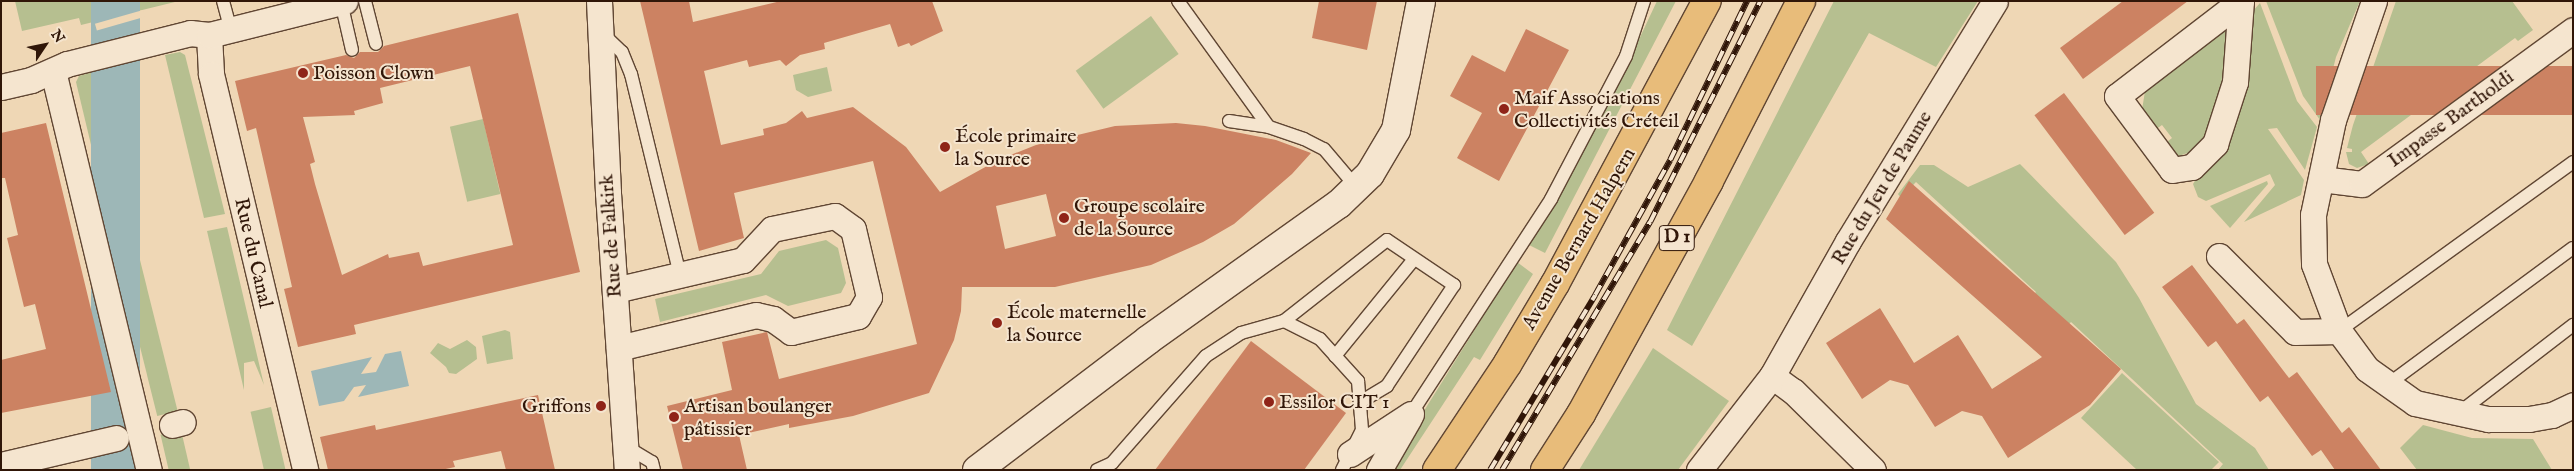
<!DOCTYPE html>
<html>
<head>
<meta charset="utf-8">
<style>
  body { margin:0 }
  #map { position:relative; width:2574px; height:471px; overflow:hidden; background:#efd7b5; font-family:"IM FELL English",serif }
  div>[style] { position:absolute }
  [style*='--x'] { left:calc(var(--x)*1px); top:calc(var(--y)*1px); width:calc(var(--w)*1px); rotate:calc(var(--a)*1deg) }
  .green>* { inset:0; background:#b6bf90; transform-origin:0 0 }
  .water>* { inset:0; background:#9db7b7; transform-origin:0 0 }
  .pier>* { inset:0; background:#efd7b5; transform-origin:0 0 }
  .building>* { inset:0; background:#cc8262; transform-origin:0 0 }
  .roads { filter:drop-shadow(1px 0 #604633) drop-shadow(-1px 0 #604633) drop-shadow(0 1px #604633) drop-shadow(0 -1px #604633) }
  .lane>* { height:12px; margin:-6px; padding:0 6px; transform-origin:6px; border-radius:6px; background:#f5e5cf }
  .street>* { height:25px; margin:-12.5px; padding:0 12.5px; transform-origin:12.5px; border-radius:12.5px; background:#f5e5cf }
  .secondary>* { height:28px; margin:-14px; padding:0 14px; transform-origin:14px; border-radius:14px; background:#f5e5cf }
  .highway>* { height:28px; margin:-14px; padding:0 14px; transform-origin:14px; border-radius:14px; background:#e8bc7a }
  .rail>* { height:5.5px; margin-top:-2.75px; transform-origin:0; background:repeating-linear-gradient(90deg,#f5e5cf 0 11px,#301608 0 22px); box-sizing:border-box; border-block:1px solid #301608 }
  .dots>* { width:14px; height:14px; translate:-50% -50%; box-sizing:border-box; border:2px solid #f5e5cf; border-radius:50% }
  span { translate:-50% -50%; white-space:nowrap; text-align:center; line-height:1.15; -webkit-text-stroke:4px #f5e5cf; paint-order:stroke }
  .shield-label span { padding:1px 4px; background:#f5e5cf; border:1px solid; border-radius:4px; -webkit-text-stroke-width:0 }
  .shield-label { font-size:19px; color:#301608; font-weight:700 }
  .poi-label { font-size:20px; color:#301608 }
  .left { translate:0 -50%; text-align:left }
  .right { translate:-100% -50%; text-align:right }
  .street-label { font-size:20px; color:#301608 }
  .frame { position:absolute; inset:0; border:2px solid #301608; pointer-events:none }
  .north { position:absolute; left:20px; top:20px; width:50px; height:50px; -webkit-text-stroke:4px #f5e5cf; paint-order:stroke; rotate:56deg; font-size:14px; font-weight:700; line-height:20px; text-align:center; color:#301608 }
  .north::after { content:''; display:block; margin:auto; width:18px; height:22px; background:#301608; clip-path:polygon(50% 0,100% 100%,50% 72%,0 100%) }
</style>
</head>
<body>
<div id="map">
  <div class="green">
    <i style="clip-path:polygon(15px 1px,179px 1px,81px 25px,79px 18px,22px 31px)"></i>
    <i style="clip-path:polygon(1657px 1px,1676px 1px,1545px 253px,1529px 245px,1626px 67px)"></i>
    <i style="clip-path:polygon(1834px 1px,1978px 1px,1936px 67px,1869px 33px,1692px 346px,1667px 330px)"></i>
    <i style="clip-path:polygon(2266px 1px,2360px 1px,2336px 57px,2320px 120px,2303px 96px)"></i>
    <i style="clip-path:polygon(2396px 1px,2512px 1px,2533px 30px,2518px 41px,2515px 38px,2361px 152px,2369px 164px,2357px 168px,2349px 164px,2346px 152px,2352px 152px,2352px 149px,2347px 148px,2353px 125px)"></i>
    <i style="clip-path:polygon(2260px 3px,2297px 101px,2317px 127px,2305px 170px,2277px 128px,2268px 129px,2304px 180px,2301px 195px,2244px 222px,2275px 185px,2270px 174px,2206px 201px,2198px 197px,2193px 184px,2214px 151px,2252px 12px)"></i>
    <i style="left:1151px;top:16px;width:47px;height:93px;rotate:54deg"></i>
    <i style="clip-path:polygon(2234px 23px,2229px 66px,2206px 139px,2190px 152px,2179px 156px,2169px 153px,2163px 145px,2172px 138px,2162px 125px,2152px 132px,2142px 110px,2145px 91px)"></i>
    <i style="clip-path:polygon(180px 52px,185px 55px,225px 214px,204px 218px,165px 55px)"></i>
    <i style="clip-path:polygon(827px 67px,832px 91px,808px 97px,796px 90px,793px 75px)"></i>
    <i style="clip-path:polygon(96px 71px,135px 236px,114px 241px,76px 82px,79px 76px)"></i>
    <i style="left:483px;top:119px;width:77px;height:34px;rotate:77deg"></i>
    <i style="clip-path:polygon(2020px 164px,2116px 262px,2139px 298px,2196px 404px,2255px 448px,2269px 470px,2218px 470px,2223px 464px,2071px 322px,2056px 338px,2022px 307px,2036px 292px,1916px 182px,1901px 198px,1898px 194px,1920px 165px,1934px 165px,1968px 187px)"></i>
    <i style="clip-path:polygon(2267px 181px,2268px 184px,2230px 228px,2210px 206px)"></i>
    <i style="clip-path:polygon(227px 227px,264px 385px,254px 361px,244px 363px,244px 390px,207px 231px)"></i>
    <i style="clip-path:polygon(826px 240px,838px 248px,846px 283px,841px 293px,788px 306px,766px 295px,660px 322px,655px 299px,761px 274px,779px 251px)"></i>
    <i style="left:137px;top:248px;width:168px;height:21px;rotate:76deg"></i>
    <i style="clip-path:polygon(1517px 262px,1533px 274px,1480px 360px,1474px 357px,1400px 470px,1387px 470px)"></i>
    <i style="clip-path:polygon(505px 330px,510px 332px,513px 359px,487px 364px,482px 336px)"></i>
    <i style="clip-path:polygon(467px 340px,476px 347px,477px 359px,456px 374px,449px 373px,446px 367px,430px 353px,438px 343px,450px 349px)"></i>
    <i style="clip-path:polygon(1653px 348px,1729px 401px,1678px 470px,1579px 470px)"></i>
    <i style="clip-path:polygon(2122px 373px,2219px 462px,2211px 470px,2137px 470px,2081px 418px)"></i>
    <i style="left:271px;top:407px;width:65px;height:21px;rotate:77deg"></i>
    <i style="clip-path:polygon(2423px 425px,2472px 438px,2533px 439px,2552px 470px,2417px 470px,2400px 448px)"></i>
    <i style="left:181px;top:430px;width:41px;height:21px;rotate:77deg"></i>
  </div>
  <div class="water">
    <i style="left:91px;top:1px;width:49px;height:482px"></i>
    <i style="clip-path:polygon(401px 351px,409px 386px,358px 397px,366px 385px,354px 387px,344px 401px,319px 406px,311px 371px,372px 357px,361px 374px,376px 372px,385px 354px)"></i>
  </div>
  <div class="pier">
    <i style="left:143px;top:10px;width:7px;height:50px;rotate:74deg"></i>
  </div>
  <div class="building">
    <i style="clip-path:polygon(evenodd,640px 1px,689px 1px,693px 22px,781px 1px,932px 1px,943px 31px,911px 46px,909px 43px,898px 47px,890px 24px,824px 43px,825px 49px,800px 55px,786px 66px,780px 60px,749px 67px,747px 60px,704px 71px,721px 145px,764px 135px,763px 129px,786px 123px,802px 111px,807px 118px,853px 107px,906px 147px,940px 192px,998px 160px,1036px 145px,1115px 126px,1176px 123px,1205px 126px,1276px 140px,1311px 153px,1292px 174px,1234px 224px,1203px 242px,1151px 265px,1055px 287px,962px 287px,961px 311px,954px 340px,929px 393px,853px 416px,789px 428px,789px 424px,739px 435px,747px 470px,683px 470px,667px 406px,732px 390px,722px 342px,767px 332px,779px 379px,917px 344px,873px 161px,734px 193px,744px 238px,699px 251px,640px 1px,1046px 194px,1056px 236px,1005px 249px,996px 206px,1046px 194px)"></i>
    <i style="clip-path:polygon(1319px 1px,1377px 1px,1367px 50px,1312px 38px)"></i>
    <i style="clip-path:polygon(2123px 1px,2188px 1px,2083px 79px,2060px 48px)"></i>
    <i style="clip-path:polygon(evenodd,518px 13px,580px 272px,354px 325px,356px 334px,298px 347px,284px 289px,292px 287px,256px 128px,247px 131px,235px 81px,346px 55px,354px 58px,360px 52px,378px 52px,384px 46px,518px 13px,470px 66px,513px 245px,423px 266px,419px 252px,389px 258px,388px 254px,342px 275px,315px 184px,310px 164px,315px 162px,303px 117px,355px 115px,354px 111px,383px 103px,380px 88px,470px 66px)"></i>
    <i style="clip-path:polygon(1526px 29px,1569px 50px,1499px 181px,1457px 158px,1482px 113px,1450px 96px,1472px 55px,1505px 72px)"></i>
    <i style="left:2573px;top:66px;width:49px;height:257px;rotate:90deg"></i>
    <i style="left:2064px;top:93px;width:150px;height:37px;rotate:53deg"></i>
    <i style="clip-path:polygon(46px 123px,111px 392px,1px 413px,1px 360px,46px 349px,35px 304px,24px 307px,7px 238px,18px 235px,5px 178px,1px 178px,1px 133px)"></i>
    <i style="clip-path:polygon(1909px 181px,2121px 369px,2090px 405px,2008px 458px,1982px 416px,1962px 411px,1935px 427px,1908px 385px,1890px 380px,1862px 399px,1826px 343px,1880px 308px,1914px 363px,1958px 335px,1992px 389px,2042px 357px,1886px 219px)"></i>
    <i style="clip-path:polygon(2192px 265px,2237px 324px,2244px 319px,2289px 378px,2297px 372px,2342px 433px,2349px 427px,2381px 470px,2335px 470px,2321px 450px,2312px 456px,2268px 396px,2260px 402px,2216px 341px,2208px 347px,2162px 287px)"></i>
    <i style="clip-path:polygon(1251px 341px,1346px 413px,1304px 470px,1155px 470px)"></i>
    <i style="clip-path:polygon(538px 395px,555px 470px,506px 470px,501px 451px,453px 461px,455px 467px,441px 470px,328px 470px,320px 437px,375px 425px,376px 430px)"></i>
  </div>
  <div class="roads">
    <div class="lane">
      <i style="--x:223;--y:1;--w:30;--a:75"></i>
      <i style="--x:365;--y:1;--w:44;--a:75.7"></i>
      <i style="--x:1178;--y:1;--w:155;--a:54.2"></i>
      <i style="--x:341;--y:2;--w:49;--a:77.1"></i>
      <i style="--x:601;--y:32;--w:29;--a:44"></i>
      <i style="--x:622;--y:52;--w:24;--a:68"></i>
      <i style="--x:631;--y:74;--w:207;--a:76.3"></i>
      <i style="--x:1229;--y:121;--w:40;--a:8.5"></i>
      <i style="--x:1269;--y:127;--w:37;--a:19"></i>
      <i style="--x:1304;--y:139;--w:22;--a:27"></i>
      <i style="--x:1324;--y:149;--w:51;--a:49.8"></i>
      <i style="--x:1284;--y:321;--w:131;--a:-38.2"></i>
      <i style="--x:1387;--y:240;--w:81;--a:33.9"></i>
      <i style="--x:1454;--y:285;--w:121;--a:123.6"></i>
      <i style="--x:1387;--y:386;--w:31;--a:149"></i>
      <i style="--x:2339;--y:331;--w:289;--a:-35.8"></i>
      <i style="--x:1335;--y:356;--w:125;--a:-50.8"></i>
      <i style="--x:2387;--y:385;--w:231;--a:-36.4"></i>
      <i style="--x:2460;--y:412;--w:143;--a:-37.6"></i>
      <i style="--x:1411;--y:414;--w:257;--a:-56.9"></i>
      <i style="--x:1551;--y:199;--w:161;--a:-62.3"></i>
      <i style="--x:1626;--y:56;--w:58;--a:-71.9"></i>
      <i style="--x:625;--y:446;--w:31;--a:31"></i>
      <i style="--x:652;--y:462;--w:8;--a:76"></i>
      <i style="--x:1097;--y:470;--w:17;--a:-25"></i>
      <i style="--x:1112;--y:463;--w:142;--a:-48.7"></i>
      <i style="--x:1206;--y:356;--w:42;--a:-33.3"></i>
      <i style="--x:1241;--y:333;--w:45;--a:-15.6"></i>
      <i style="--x:1284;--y:321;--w:40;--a:26.6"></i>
      <i style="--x:1320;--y:339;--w:57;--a:47.9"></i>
      <i style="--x:1358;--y:381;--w:49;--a:85.3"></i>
      <i style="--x:1362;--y:430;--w:45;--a:116.6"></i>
    </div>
    <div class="street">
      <i style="--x:599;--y:1;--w:192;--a:87.3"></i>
      <i style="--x:608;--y:193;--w:278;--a:86.1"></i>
      <i style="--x:2241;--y:1;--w:156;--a:142.5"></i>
      <i style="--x:2117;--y:96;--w:92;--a:53.4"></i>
      <i style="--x:2172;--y:170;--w:20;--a:-9"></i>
      <i style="--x:2192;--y:167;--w:33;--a:-45"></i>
      <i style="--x:2215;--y:144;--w:65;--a:-72.1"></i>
      <i style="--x:2235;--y:82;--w:81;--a:-85.8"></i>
      <i style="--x:2374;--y:1;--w:126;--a:109"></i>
      <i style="--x:2333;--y:120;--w:97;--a:101.9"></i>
      <i style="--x:2313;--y:215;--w:49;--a:88.8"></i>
      <i style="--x:2314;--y:264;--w:72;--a:69.5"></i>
      <i style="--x:2339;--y:331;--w:47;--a:53.6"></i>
      <i style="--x:2367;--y:369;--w:59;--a:35.3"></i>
      <i style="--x:2415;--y:403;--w:75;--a:12.4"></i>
      <i style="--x:2488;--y:419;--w:41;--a:0"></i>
      <i style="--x:2529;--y:419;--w:23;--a:-10"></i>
      <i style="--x:2552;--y:415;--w:23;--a:-25"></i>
      <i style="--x:209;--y:35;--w:39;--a:87"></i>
      <i style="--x:211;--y:74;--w:407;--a:76.6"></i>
      <i style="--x:53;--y:71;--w:410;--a:76.5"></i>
      <i style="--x:1;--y:87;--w:31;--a:-13"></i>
      <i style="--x:31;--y:80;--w:39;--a:-24"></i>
      <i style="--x:67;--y:64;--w:127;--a:-14.1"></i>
      <i style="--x:190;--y:33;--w:19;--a:6"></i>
      <i style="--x:209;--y:35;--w:140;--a:-14"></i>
      <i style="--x:2321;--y:179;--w:41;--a:7"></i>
      <i style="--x:2362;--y:184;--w:261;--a:-36.1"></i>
      <i style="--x:2219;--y:256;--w:107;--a:45"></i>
      <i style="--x:2295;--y:332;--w:44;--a:-1.3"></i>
      <i style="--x:615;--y:290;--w:131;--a:-13.2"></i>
      <i style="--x:743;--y:260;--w:42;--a:-46.9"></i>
      <i style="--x:772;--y:229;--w:64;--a:-11.7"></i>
      <i style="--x:835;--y:216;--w:22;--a:36"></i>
      <i style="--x:853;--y:229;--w:70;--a:76.8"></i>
      <i style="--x:869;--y:297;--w:22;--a:120"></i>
      <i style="--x:858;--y:316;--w:69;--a:166.6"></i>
      <i style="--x:791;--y:332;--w:22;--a:-144"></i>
      <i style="--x:773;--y:319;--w:17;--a:-167"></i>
      <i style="--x:756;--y:315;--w:141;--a:166.5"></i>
      <i style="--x:1772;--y:376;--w:26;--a:36"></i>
      <i style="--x:1793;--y:391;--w:112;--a:44.6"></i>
      <i style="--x:172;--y:425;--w:11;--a:-15"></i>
      <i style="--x:1350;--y:454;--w:73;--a:-33.3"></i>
      <i style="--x:1;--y:465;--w:118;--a:-13.2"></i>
      <i style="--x:1379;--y:470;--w:60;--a:-60"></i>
      <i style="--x:1699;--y:470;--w:119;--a:-52.2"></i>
      <i style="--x:1772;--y:376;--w:155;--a:-60.6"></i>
      <i style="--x:1848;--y:241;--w:281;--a:-58.5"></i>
    </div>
    <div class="secondary">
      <i style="--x:977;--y:470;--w:215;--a:-37.2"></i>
      <i style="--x:1148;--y:340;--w:234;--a:-35.5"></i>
      <i style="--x:1339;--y:204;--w:43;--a:-44.1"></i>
      <i style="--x:1370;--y:174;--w:51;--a:-59.4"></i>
      <i style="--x:1396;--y:130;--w:131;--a:-79"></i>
    </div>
    <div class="highway">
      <i style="--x:1437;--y:470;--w:128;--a:-56.4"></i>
      <i style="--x:1508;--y:363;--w:92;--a:-59.3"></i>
      <i style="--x:1555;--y:284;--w:321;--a:-61.8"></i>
      <i style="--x:1545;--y:470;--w:67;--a:-57.3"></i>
      <i style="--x:1581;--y:414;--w:266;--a:-61.2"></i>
      <i style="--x:1709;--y:181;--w:202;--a:-62.9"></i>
    </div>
  </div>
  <div class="rail">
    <i style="--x:1490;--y:470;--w:204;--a:-59"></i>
    <i style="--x:1595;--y:295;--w:154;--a:-60.9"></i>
    <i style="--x:1670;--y:160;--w:177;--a:-64.2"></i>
    <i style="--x:1502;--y:470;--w:289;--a:-59.2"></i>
    <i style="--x:1650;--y:222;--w:247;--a:-63.5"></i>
  </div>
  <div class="dots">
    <i style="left:303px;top:73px;background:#8f2418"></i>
    <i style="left:1504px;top:109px;background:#8f2418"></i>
    <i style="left:945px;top:147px;background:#8f2418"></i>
    <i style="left:1064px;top:218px;background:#8f2418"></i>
    <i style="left:997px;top:323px;background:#8f2418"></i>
    <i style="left:1269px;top:402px;background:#8f2418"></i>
    <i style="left:601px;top:406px;background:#8f2418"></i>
    <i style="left:674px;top:417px;background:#8f2418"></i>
  </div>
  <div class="shield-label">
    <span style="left:1677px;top:238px">D 1</span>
  </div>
  <div class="poi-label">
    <span class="left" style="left:313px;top:73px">Poisson Clown</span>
    <span class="left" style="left:1514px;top:110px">Maif Associations<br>Collectivités Créteil</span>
    <span class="left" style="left:955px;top:148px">École primaire<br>la Source</span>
    <span class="left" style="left:1074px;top:218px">Groupe scolaire<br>de la Source</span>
    <span class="left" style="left:1007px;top:324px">École maternelle<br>la Source</span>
    <span class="left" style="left:1279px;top:402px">Essilor CIT 1</span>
    <span class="right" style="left:591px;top:406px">Griffons</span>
    <span class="left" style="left:684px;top:418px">Artisan boulanger<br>pâtissier</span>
  </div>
  <div class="street-label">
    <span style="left:2451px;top:119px;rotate:-36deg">Impasse Bartholdi</span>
    <span style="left:1882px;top:188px;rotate:-59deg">Rue du Jeu de Paume</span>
    <span style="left:611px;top:236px;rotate:-94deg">Rue de Falkirk</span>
    <span style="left:1579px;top:239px;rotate:-60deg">Avenue Bernard Halpern</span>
    <span style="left:253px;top:253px;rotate:77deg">Rue du Canal</span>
  </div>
  <div class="frame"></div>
  <div class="north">N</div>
</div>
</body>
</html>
